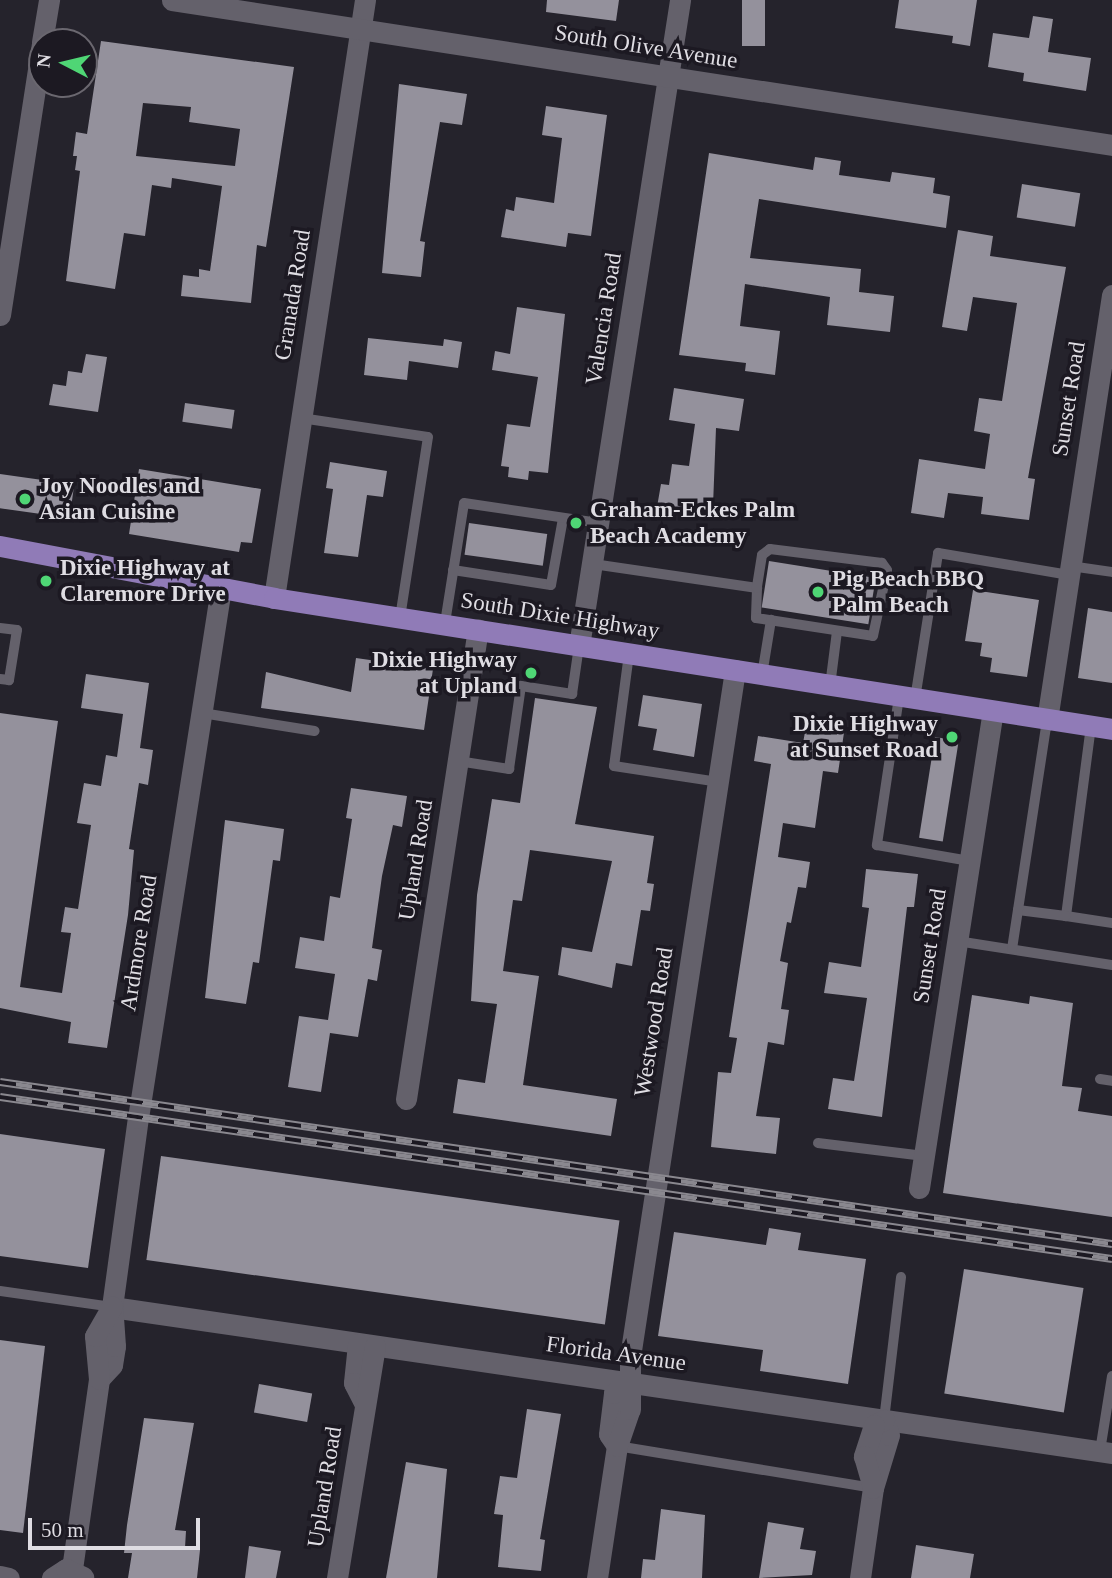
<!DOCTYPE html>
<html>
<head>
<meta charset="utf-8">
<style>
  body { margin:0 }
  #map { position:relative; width:1112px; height:1578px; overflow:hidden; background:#25232c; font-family:"Times New Roman",serif }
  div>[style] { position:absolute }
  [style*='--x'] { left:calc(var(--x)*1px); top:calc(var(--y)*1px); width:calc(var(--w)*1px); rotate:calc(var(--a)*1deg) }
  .building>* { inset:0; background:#94919c; transform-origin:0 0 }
  .lane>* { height:10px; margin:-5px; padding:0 5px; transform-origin:5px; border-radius:5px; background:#64616b }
  .street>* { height:21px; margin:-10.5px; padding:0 10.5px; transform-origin:10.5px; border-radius:10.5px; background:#64616b }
  .secondary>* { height:21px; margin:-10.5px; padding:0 10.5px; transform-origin:10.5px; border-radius:10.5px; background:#64616b }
  .primary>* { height:21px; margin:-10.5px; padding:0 10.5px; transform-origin:10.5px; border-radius:10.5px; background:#907bb7 }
  .rail>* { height:8px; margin-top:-4px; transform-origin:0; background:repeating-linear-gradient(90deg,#1c1922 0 16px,#8a888f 0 32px); box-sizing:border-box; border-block:2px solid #8a888f }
  .dots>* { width:19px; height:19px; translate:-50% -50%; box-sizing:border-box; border:4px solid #1c1922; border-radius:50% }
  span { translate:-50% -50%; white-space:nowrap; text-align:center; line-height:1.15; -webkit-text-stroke:7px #1c1922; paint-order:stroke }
  .street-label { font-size:23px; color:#dfdde3 }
  .poi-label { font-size:23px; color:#dfdde3; font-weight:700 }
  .left { translate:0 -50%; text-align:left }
  .right { translate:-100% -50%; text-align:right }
  .north { position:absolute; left:28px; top:28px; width:70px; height:70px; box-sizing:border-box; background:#1c1922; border:2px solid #6a676f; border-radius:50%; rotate:277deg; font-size:19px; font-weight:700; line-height:28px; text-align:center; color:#dfdde3 }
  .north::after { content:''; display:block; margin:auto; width:24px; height:32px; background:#4fd675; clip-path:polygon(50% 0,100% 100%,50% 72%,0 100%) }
  .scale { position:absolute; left:28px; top:1518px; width:172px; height:32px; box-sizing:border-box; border:4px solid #dfdde3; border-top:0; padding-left:9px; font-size:21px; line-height:24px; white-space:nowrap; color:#dfdde3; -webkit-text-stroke:5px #1c1922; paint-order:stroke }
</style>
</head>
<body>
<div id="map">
  <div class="building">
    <i style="clip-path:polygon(547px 0,619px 0,616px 21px,546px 12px)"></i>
    <i style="left:742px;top:0;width:23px;height:46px"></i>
    <i style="clip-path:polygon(899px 0,977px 0,970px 46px,952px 43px,953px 36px,895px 28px)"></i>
    <i style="clip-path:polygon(1033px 16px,1053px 19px,1048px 52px,1091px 58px,1086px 91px,1023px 81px,1024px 73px,988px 67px,993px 33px,1029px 38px)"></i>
    <i style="clip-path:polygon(evenodd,101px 41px,294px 67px,266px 247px,257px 245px,251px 303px,181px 296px,183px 275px,199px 277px,199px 269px,210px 271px,222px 186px,172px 178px,171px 188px,152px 185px,145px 236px,124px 233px,115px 289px,66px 281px,80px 171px,75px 170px,77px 156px,73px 156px,76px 132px,87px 134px,101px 41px,143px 103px,191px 107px,189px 122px,240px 129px,235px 166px,136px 156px,143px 103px)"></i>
    <i style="clip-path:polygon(399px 84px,467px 94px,462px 125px,440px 122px,420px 241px,425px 242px,421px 277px,382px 273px)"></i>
    <i style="clip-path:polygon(546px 106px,607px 115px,591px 236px,568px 233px,566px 247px,501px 237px,506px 209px,514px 211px,516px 197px,554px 203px,562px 138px,542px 135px)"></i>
    <i style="clip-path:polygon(709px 153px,813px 170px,815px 157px,841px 161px,839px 175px,890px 182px,892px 172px,935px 178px,933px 193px,950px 196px,946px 228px,759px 199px,750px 258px,861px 269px,859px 292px,894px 296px,890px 332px,827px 325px,830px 297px,745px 284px,740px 326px,780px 331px,775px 375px,745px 371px,746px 363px,679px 355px)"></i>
    <i style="left:1022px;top:184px;width:59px;height:34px;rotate:9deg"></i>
    <i style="clip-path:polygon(958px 230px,993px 236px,990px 256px,1066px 267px,1028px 478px,1035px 479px,1029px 520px,981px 514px,983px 497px,948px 493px,944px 518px,911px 513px,919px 459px,985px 469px,990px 434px,974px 431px,979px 398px,1002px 401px,1017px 303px,973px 297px,967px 331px,942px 327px)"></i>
    <i style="clip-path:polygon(517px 307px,565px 314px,548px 473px,529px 471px,528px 480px,508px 477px,509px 467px,501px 466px,507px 424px,530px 427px,538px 377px,492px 370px,495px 351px,510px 354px)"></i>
    <i style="clip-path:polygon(368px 338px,443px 346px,444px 339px,462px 342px,458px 368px,409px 361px,407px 380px,364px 375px)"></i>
    <i style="clip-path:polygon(86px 354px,107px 357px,98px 412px,49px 405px,53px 384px,66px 386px,68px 371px,82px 373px)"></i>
    <i style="clip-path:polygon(674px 388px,744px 399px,739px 431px,716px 428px,713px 506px,692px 503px,691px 512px,657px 507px,661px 484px,669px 485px,672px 464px,689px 466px,695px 424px,669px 420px)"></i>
    <i style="left:185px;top:403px;width:50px;height:19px;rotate:8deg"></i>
    <i style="clip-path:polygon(330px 462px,387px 471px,383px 497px,367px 495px,358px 557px,324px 553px,333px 489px,326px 488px)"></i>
    <i style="clip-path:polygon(139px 469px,261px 489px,252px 543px,241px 542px,239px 552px,129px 534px)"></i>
    <i style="left:0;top:474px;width:75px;height:34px;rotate:8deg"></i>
    <i style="left:469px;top:523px;width:79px;height:32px;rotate:8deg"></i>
    <i style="left:769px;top:561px;width:108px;height:47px;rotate:9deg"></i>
    <i style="clip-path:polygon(973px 590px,1039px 600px,1027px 677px,990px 672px,992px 658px,980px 656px,982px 643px,965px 641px)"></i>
    <i style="clip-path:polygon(1088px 608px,1112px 612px,1112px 683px,1078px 678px)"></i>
    <i style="clip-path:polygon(356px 658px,433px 669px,424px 730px,261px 708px,266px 672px,351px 692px)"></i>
    <i style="clip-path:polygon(86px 674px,149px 683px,140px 748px,153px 750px,148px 785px,139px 783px,129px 849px,134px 850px,128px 915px,107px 1048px,68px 1043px,71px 1022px,0 1008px,0 713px,58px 721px,20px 987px,62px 993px,71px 933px,61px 932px,65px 907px,78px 909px,91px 825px,77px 823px,84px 783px,101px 786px,106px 755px,117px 757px,123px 714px,81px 708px)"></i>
    <i style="clip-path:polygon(643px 695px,702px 704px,694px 757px,653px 750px,657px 729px,638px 726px)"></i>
    <i style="clip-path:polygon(535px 698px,597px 707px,575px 824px,654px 836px,647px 883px,654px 884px,650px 911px,641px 910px,632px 966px,616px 963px,612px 988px,558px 975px,562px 947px,592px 952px,612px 861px,530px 850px,522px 901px,513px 900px,503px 971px,539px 976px,523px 1085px,617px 1099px,611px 1136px,453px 1113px,458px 1079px,485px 1083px,497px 1004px,471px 1001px,477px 895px,492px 799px,520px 803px)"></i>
    <i style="clip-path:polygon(807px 721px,845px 726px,838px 773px,823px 771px,815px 828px,783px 823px,778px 857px,810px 862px,806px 888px,798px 887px,791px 923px,787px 922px,780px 961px,788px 963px,781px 1009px,789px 1010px,784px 1045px,768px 1042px,756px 1116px,780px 1118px,776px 1154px,711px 1147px,718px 1072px,731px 1073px,737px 1038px,729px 1037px,771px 764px,754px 761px,758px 736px,803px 743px)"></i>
    <i style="left:935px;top:737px;width:24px;height:102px;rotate:9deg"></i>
    <i style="clip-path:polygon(351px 788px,407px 796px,402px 827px,393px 825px,382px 876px,372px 948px,382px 950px,377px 981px,368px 979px,358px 1037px,330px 1033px,321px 1092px,288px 1087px,299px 1016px,328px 1020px,335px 974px,295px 968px,300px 937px,324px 941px,330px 896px,340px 898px,352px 819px,346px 818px)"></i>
    <i style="clip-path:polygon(225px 820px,284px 829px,280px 861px,273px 860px,259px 963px,253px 962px,246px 1004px,205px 998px)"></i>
    <i style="clip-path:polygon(866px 869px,918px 874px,914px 907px,907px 907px,882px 1117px,828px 1109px,833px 1078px,854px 1081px,867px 998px,824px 993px,829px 962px,861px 967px,869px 908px,862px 907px)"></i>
    <i style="clip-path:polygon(972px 995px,1029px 1004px,1030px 996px,1073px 1003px,1062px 1086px,1082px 1088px,1078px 1111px,1112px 1116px,1112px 1217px,943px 1193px)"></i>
    <i style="clip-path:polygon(0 1134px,105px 1149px,88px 1268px,0 1256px)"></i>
    <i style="left:161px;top:1156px;width:463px;height:105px;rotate:8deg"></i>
    <i style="clip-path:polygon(769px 1228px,801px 1233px,798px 1250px,866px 1259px,848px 1384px,760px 1371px,763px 1350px,658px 1336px,674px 1232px,766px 1245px)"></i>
    <i style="left:964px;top:1269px;width:121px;height:126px;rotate:9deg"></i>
    <i style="clip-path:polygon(0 1340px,45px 1346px,23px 1533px,0 1530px)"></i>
    <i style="left:259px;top:1384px;width:54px;height:29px;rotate:10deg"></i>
    <i style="clip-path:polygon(527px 1409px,561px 1414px,540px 1539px,545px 1540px,541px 1571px,498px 1567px,503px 1515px,494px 1514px,500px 1476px,517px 1478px)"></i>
    <i style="clip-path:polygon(144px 1418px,194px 1423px,175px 1530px,186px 1531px,185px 1548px,200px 1550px,197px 1578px,128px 1578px,132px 1553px,124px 1553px,127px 1525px)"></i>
    <i style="clip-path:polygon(406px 1462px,447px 1469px,437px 1578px,386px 1578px)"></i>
    <i style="clip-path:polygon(661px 1509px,705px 1515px,702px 1578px,641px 1578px,643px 1559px,655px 1560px)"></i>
    <i style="clip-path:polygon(768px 1522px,804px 1528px,800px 1549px,816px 1551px,812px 1575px,759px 1578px)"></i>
    <i style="clip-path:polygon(916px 1545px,974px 1554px,970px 1578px,911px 1578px)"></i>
    <i style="clip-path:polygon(249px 1546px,281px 1551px,276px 1578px,245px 1578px)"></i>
  </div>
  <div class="lane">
    <i style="--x:301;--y:418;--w:128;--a:8.5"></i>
    <i style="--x:428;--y:437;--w:182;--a:98.8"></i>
    <i style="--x:593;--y:564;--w:166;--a:8.3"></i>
    <i style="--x:757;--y:588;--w:30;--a:92"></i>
    <i style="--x:756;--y:618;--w:118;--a:8.7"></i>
    <i style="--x:873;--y:636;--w:67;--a:-78"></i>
    <i style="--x:887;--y:570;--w:9;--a:-126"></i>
    <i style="--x:882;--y:563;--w:113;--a:-172.9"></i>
    <i style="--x:770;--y:549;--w:10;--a:143"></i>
    <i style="--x:762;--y:555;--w:33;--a:99"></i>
    <i style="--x:1070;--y:566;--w:42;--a:8.1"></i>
    <i style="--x:453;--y:570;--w:99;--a:8.7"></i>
    <i style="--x:551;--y:585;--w:68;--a:-79.8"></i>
    <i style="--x:445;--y:623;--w:121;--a:-81"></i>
    <i style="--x:464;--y:503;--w:136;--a:8.4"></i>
    <i style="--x:0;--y:628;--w:17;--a:7"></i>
    <i style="--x:17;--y:630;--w:51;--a:99.1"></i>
    <i style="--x:9;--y:680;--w:9;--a:-174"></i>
    <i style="--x:629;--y:654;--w:113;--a:97.6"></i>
    <i style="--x:614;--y:766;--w:105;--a:8.7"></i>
    <i style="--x:762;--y:675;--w:56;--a:-80.7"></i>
    <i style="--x:830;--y:686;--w:55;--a:-82.7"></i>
    <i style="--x:899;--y:697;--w:150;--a:98.5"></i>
    <i style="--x:877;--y:845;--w:94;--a:9.8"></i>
    <i style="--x:915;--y:699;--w:148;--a:-81"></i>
    <i style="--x:938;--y:553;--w:133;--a:9.5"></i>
    <i style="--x:202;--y:713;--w:114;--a:9.1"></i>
    <i style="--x:1091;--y:726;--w:192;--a:97.5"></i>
    <i style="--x:1066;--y:916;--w:47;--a:8.7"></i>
    <i style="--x:458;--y:761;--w:52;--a:8.9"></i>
    <i style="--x:509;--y:769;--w:84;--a:-81.8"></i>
    <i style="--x:521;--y:686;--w:52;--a:8.9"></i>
    <i style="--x:572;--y:694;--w:49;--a:-81.7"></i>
    <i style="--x:1018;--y:910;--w:48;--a:7.1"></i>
    <i style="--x:957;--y:941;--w:157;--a:8.8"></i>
    <i style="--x:1012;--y:949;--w:232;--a:-81.3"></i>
    <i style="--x:1100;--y:1079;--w:12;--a:9"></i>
    <i style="--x:818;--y:1143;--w:107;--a:7"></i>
    <i style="--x:0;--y:1291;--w:113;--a:8.1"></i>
    <i style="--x:884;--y:1420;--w:144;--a:-83.2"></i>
    <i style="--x:617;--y:1446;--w:259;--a:9.3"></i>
    <i style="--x:1100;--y:1451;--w:76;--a:-80.9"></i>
  </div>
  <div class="street">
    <i style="--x:42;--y:42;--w:43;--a:-80.5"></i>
    <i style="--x:0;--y:315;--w:273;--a:-81.2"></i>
    <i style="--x:274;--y:598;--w:605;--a:-81.35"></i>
    <i style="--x:579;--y:646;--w:654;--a:-81.11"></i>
    <i style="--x:1047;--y:720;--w:430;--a:-81.3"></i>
    <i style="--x:406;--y:1099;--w:475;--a:-81.3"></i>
    <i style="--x:919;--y:1188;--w:482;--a:-81.2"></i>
    <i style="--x:112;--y:1307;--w:1011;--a:8.31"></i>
    <i style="--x:358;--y:1344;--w:39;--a:96"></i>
    <i style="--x:354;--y:1383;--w:22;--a:63"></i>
    <i style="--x:99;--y:1379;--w:19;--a:-47"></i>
    <i style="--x:112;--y:1365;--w:19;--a:-81"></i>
    <i style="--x:115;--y:1346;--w:39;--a:-94"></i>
    <i style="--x:112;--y:1307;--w:191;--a:-82.2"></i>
    <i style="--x:138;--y:1118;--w:536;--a:-81.1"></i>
    <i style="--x:617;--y:1446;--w:14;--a:-124"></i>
    <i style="--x:609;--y:1434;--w:41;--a:-83"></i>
    <i style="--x:614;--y:1393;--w:17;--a:-40"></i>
    <i style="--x:72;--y:1569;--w:192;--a:-81.9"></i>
    <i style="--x:99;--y:1379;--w:43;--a:-95.3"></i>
    <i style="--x:95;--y:1336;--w:34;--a:-60"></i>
    <i style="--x:0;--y:1576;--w:9;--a:13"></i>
    <i style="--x:52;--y:1578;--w:17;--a:-33"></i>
    <i style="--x:66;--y:1569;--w:19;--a:25"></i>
    <i style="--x:337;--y:1578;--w:235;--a:-80.7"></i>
    <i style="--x:597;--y:1578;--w:134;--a:-81.4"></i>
    <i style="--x:617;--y:1446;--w:39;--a:-71"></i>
    <i style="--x:630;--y:1409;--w:52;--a:-90"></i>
    <i style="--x:630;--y:1357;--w:695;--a:-81.31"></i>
    <i style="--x:860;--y:1578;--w:91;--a:-81.8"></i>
    <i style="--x:873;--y:1488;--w:55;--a:-73.2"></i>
    <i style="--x:889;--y:1435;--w:16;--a:-108"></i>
    <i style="--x:884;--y:1420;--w:11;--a:153"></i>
    <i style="--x:874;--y:1425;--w:33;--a:108"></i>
    <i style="--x:864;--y:1456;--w:33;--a:74"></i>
  </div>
  <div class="secondary">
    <i style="--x:172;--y:0;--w:951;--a:8.77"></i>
  </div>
  <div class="primary">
    <i style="--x:0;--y:546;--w:279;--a:10.7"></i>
    <i style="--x:274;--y:598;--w:848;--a:8.88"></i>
  </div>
  <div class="rail">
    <i style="--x:0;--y:1082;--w:1124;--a:8.29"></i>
    <i style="--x:0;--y:1097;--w:1124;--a:8.29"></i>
  </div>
  <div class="dots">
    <i style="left:25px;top:499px;background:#4fd675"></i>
    <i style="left:576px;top:523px;background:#4fd675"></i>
    <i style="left:46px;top:581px;background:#4fd675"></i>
    <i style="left:818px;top:592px;background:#4fd675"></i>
    <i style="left:531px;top:673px;background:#4fd675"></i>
    <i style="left:952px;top:737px;background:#4fd675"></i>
  </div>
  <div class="street-label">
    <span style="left:646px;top:47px;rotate:9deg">South Olive Avenue</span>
    <span style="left:293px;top:295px;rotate:-81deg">Granada Road</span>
    <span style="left:604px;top:319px;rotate:-81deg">Valencia Road</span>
    <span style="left:1069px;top:399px;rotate:-81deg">Sunset Road</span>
    <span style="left:560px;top:616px;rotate:9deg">South Dixie Highway</span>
    <span style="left:416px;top:860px;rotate:-81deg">Upland Road</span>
    <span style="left:139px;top:943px;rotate:-81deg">Ardmore Road</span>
    <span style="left:930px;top:946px;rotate:-81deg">Sunset Road</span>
    <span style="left:654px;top:1022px;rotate:-81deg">Westwood Road</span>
    <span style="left:616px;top:1354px;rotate:8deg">Florida Avenue</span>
    <span style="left:325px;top:1487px;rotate:-81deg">Upland Road</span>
  </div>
  <div class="poi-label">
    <span class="left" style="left:39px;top:499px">Joy Noodles and<br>Asian Cuisine</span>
    <span class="left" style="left:590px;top:523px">Graham-Eckes Palm<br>Beach Academy</span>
    <span class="left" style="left:60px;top:581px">Dixie Highway at<br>Claremore Drive</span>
    <span class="left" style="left:832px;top:592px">Pig Beach BBQ<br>Palm Beach</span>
    <span class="right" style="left:517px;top:673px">Dixie Highway<br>at Upland</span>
    <span class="right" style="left:938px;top:737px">Dixie Highway<br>at Sunset Road</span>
  </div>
  <div class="north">N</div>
  <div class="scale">50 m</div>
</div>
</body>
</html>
